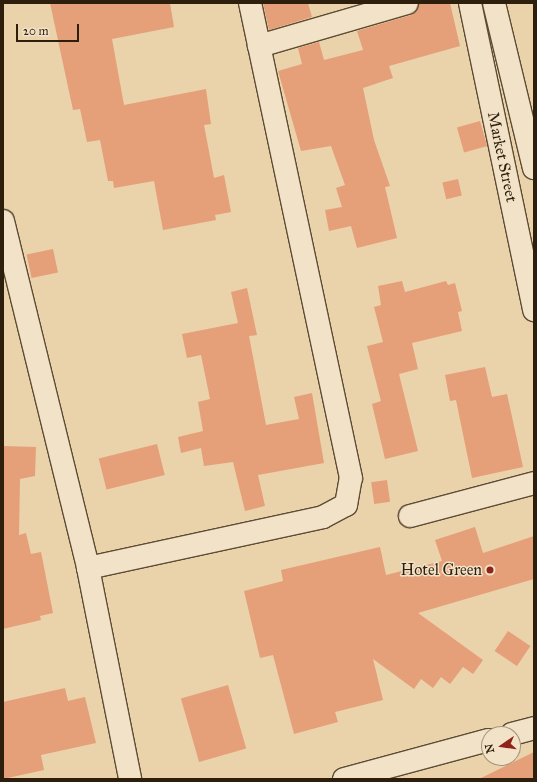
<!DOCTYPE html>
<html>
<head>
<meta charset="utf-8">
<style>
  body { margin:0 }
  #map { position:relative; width:537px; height:782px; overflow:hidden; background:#ead2aa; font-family:"IM FELL Great Primer",serif }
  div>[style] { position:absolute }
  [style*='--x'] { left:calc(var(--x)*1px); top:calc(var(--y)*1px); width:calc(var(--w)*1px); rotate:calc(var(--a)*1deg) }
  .building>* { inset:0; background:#e59f79; transform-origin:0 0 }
  .roads { filter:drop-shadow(1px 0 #5d4b34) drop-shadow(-1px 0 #5d4b34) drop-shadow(0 1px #5d4b34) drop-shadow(0 -1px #5d4b34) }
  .minor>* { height:22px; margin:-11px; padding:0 11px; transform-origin:11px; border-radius:11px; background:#f1e2c8 }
  .dots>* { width:11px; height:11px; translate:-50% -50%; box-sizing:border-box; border:2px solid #f1e2c8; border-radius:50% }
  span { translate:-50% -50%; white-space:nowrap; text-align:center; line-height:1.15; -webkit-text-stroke:3px #f1e2c8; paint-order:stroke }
  .street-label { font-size:16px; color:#2e1e0c }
  .poi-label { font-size:16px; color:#2e1e0c }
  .right { translate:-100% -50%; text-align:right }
  .frame { position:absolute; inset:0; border:4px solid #2e1e0c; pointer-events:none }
  .north { position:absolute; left:481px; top:726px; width:40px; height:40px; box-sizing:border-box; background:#f1e2c8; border:1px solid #a3947d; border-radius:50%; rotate:257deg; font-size:11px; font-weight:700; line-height:16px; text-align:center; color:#2e1e0c }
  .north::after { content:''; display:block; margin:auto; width:14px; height:18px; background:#8f2418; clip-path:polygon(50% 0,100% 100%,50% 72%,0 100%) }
  .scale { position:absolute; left:16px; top:24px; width:63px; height:18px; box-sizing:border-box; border:2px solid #2e1e0c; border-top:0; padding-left:5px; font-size:12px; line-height:14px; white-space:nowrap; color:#2e1e0c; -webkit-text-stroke:3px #f1e2c8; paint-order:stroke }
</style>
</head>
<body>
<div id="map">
  <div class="building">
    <i style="clip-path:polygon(50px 3px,170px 3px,174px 27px,112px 39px,124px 105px,206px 89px,211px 124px,204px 125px,214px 178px,224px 175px,231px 212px,215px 215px,216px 220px,163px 230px,154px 181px,114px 188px,113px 181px,108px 181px,100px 140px,87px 142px,80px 109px,73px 110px)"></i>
    <i style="clip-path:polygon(263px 3px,308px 3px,312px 17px,269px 30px)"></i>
    <i style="clip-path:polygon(419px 3px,450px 3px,460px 46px,389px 66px,393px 78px,363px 88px,374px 140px,390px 186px,385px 187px,397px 238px,357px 248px,351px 226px,329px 231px,325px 210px,342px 207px,336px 188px,345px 185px,331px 146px,301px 151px,278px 71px,302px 64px,298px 48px,319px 42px,324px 60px,363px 50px,357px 31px,411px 15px,416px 11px)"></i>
    <i style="left:480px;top:121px;width:26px;height:24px;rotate:74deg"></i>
    <i style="left:458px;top:179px;width:17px;height:16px;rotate:77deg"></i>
    <i style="left:53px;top:249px;width:24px;height:27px;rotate:78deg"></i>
    <i style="clip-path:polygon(402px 281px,405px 292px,446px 281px,448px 285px,455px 283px,462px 311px,458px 312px,462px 331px,412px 343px,418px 369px,399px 374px,418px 451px,385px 459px,372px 404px,381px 401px,367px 346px,383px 342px,374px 307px,381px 305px,378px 286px)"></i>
    <i style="clip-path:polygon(247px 288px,257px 335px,249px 336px,266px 425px,299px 419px,294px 397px,312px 393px,324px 463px,258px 475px,265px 506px,245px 511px,233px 462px,204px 466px,201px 448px,181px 453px,178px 437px,203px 431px,198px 402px,210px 399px,201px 355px,187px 358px,182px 334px,238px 323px,231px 292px)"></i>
    <i style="clip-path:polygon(485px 367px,492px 397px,507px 394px,523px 467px,472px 478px,456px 400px,450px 401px,445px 375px)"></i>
    <i style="left:157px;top:444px;width:32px;height:60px;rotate:76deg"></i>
    <i style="clip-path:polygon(3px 446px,36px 447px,35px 476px,20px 479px,19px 535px,26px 533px,31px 554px,41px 552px,53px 613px,40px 616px,41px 620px,3px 629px)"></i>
    <i style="left:387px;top:480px;width:22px;height:16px;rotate:82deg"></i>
    <i style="clip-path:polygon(475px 527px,483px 553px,534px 536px,534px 579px,418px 613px,483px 660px,473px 674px,463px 667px,450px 684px,441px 677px,433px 688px,421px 679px,414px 689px,373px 659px,383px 700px,335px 712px,338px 722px,294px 734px,273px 655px,260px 658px,244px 591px,283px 581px,281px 570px,380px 547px,386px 575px,442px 561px,435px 540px)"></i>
    <i style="left:508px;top:631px;width:27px;height:24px;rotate:34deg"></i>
    <i style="left:228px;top:685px;width:66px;height:49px;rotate:74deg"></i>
    <i style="clip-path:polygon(65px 688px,68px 701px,85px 697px,96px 743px,41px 755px,44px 770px,3px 779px,3px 702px)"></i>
    <i style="clip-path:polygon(534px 752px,534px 779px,479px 779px)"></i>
  </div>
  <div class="roads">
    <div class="minor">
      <i style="--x:470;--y:3;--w:314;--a:78.2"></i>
      <i style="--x:494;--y:3;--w:170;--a:76.4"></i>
      <i style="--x:259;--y:46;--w:154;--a:-16.2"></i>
      <i style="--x:3;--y:221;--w:357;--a:76.2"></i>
      <i style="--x:88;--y:568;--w:215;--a:78.7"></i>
      <i style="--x:410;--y:516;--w:128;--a:-14.9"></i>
      <i style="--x:88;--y:568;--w:240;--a:-12.2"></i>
      <i style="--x:323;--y:517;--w:26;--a:-28"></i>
      <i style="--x:346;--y:505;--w:27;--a:-80"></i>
      <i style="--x:351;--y:478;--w:486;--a:-102"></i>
      <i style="--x:512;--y:734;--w:23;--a:-15"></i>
      <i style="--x:344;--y:779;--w:150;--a:-15.1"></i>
    </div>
  </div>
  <div class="dots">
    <i style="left:490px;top:570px;background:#8f2418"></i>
  </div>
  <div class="street-label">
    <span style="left:502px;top:157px;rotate:78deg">Market Street</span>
  </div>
  <div class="poi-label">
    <span class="right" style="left:482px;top:570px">Hotel Green</span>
  </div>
  <div class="frame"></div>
  <div class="north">N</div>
  <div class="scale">20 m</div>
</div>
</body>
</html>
